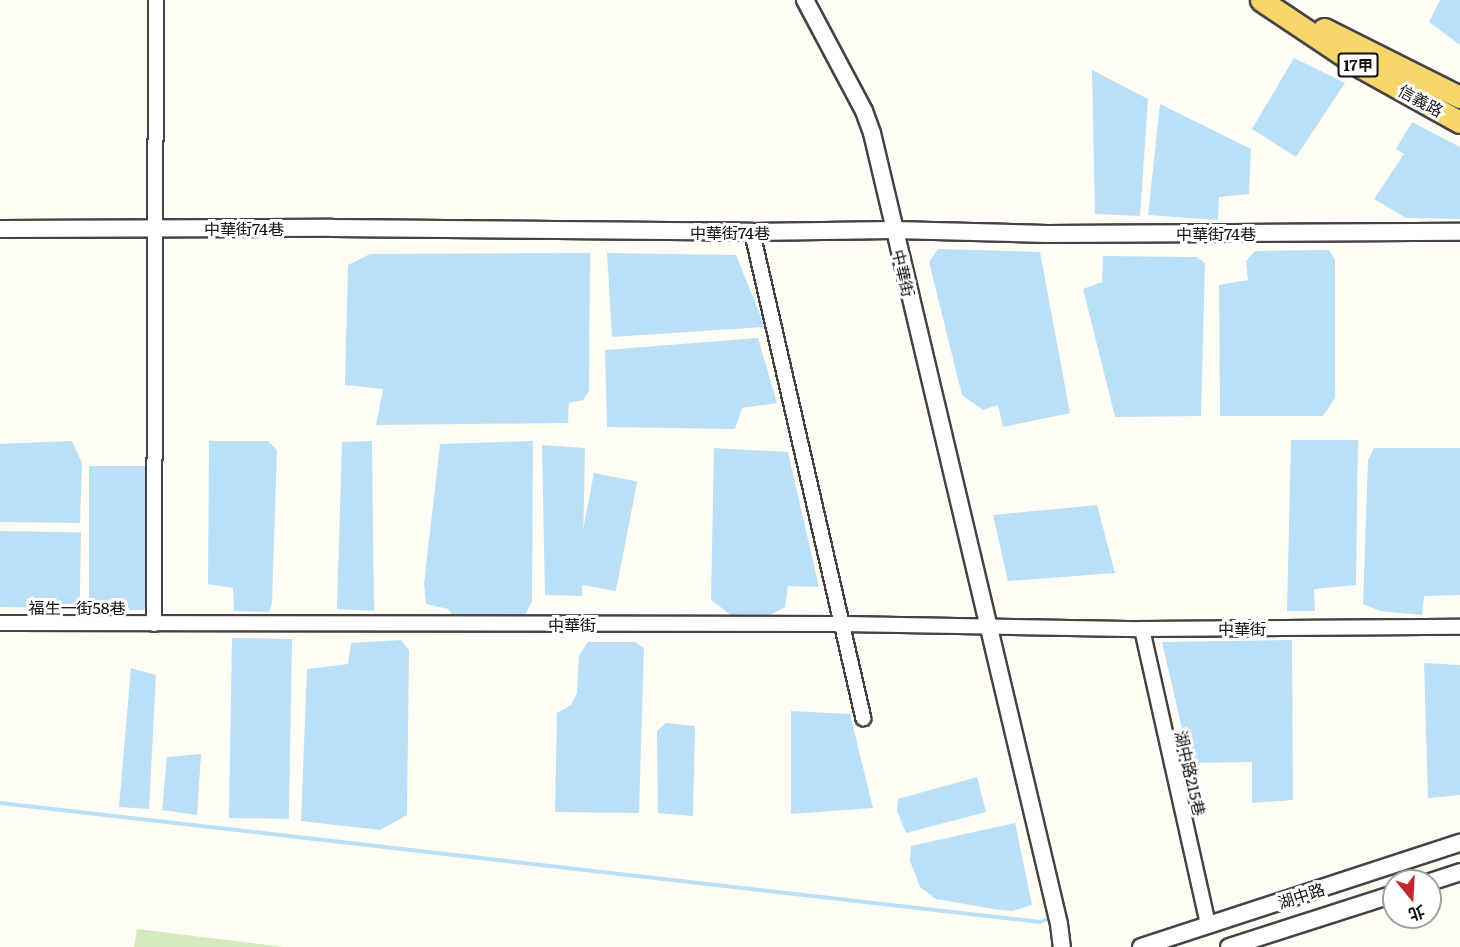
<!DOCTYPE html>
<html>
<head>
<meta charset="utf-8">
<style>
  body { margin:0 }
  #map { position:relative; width:1460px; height:947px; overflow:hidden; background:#fffdf5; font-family:Literata,"Noto Sans TC",serif }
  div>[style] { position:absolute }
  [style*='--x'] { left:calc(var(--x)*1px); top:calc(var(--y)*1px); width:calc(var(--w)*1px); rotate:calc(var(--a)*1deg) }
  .green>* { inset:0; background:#d5ebbd }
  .water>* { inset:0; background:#b9e0f7; transform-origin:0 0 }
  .stream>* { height:4px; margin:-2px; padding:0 2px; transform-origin:2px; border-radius:2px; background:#b9e0f7 }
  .roads { filter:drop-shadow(2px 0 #444) drop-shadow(-2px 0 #444) drop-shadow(0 2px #444) drop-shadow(0 -2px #444) }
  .minor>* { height:14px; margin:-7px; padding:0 7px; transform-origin:7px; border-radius:7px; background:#fff }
  .tertiary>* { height:16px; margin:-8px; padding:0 8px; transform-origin:8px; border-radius:8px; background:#fff }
  .primary>* { height:21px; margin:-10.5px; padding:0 10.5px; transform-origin:10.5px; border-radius:10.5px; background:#f9d66b }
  span { translate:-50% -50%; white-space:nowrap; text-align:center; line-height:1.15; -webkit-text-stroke:6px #fff; paint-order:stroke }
  .shield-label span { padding:2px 4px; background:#fff; border:2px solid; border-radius:4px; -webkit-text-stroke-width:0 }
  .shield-label { font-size:15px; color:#111; font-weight:700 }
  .street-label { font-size:16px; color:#111 }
  .north { position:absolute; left:1382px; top:869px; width:60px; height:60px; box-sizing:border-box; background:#fff; border:2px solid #a0a0a0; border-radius:50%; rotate:162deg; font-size:16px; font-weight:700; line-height:24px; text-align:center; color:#111 }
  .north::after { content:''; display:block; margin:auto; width:21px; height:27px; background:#c4262e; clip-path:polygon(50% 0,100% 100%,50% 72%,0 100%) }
</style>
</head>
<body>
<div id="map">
  <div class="green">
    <i style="clip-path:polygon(137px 929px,285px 947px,134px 947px)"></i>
  </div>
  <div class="water">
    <i style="clip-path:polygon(1440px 0,1460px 0,1460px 45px,1429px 22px)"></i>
    <i style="clip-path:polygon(1294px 58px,1345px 83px,1296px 157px,1252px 129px)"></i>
    <i style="clip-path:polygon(1092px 70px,1148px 99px,1140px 216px,1095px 214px)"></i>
    <i style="clip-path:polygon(1160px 104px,1251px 149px,1249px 194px,1219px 197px,1218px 220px,1148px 215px)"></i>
    <i style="clip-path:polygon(1412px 122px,1460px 147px,1460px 219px,1406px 218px,1374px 199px,1404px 154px,1396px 149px)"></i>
    <i style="clip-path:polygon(938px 249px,1040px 252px,1070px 413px,1003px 427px,998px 405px,983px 410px,962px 395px,929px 262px)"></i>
    <i style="clip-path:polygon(1329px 250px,1335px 260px,1335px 398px,1323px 416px,1220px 416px,1219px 285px,1248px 280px,1246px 261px,1255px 251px)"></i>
    <i style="clip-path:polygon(590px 253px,589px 391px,583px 400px,569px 403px,568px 423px,376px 425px,383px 389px,345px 385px,348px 265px,370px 254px)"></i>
    <i style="clip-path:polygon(607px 253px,736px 255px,765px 327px,612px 337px)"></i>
    <i style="clip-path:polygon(1103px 256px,1197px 257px,1205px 263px,1201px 416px,1115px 417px,1083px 289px,1102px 282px)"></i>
    <i style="clip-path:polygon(758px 338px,777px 403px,742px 408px,735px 429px,607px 427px,605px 350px)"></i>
    <i style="clip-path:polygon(1291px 440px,1358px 440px,1356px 585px,1314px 589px,1315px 611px,1287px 611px)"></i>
    <i style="clip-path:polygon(72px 441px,82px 463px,80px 523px,0 522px,0 444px)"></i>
    <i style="clip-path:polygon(209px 441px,268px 441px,277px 450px,272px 603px,269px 612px,234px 611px,233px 588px,208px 584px)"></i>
    <i style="clip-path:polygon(372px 441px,374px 611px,337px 609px,342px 442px)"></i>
    <i style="clip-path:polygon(533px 441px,532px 601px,525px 616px,454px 617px,448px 609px,426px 604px,424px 584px,440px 444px)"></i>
    <i style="clip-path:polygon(542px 445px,585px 448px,582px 596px,545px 595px)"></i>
    <i style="clip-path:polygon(714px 448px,788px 452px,819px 587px,788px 586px,785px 607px,770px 615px,731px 615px,711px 600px)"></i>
    <i style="clip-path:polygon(1374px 448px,1460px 448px,1460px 595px,1424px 596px,1422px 615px,1380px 611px,1363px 604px,1368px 460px)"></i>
    <i style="left:145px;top:466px;width:144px;height:56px;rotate:90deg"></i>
    <i style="left:594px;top:473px;width:44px;height:112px;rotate:11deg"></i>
    <i style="clip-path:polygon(1097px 505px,1115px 573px,1008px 581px,993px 515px)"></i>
    <i style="left:0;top:531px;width:81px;height:76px;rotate:1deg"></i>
    <i style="left:292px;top:639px;width:180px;height:60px;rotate:91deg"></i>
    <i style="clip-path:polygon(401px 640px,409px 650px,407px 815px,380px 830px,301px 821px,307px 669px,348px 664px,351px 643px)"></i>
    <i style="clip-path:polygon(1292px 640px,1293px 800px,1252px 803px,1252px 762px,1190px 763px,1162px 642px)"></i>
    <i style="clip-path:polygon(588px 642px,635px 642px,644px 648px,639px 813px,555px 812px,557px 713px,571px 705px,577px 693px,579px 655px)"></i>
    <i style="clip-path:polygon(1424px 663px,1460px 665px,1460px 795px,1428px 798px)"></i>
    <i style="clip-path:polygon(131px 668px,156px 675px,149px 809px,119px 807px)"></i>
    <i style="clip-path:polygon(791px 711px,850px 714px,873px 808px,791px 814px)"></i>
    <i style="clip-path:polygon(666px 723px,695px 726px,693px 816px,658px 813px,657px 731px)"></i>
    <i style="clip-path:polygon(201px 754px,197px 815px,162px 810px,167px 757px)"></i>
    <i style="clip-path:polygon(977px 777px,986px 812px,906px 833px,897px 811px,898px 799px)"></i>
    <i style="clip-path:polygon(1015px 823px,1032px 905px,1012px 911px,993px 909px,936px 899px,920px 887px,910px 861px,911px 846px)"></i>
  </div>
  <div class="stream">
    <i style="--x:0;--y:803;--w:1047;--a:6.53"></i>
    <i style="--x:1040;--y:922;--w:14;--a:-21"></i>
  </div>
  <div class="roads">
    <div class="minor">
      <i style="--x:752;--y:232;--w:499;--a:77.1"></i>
      <i style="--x:0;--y:623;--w:843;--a:0.07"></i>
      <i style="--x:843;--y:624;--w:299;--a:1"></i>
      <i style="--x:1142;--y:629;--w:318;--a:-0.4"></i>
      <i style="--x:154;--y:624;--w:624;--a:-89.82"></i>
      <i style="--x:1142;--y:629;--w:303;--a:77.4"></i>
    </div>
    <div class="tertiary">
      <i style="--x:805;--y:0;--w:126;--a:62"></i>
      <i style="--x:864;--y:111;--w:23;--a:70"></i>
      <i style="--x:872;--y:133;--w:813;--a:76.7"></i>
      <i style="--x:1059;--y:924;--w:23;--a:83"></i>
      <i style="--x:0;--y:229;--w:332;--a:-0.2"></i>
      <i style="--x:332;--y:228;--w:420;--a:0.5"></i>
      <i style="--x:752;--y:232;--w:142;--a:-0.8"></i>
      <i style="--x:894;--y:230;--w:153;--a:1.5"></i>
      <i style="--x:1047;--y:234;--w:413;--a:-0.3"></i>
      <i style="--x:1430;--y:882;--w:32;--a:-18"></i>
      <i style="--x:1141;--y:947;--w:336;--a:-18.1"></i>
      <i style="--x:1229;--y:947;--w:173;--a:-17.8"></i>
    </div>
    <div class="primary">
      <i style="--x:1261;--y:0;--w:120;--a:33.8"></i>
      <i style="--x:1361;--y:67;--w:113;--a:29.1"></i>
      <i style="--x:1324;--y:29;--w:152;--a:26.6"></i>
    </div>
  </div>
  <div class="shield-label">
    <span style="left:1358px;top:65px">17甲</span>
  </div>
  <div class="street-label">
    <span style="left:1421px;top:100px;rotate:29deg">信義路</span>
    <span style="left:244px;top:228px">中華街74巷</span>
    <span style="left:730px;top:232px">中華街74巷</span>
    <span style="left:1216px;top:233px">中華街74巷</span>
    <span style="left:904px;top:273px;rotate:77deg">中華街</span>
    <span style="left:77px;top:607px">福生一街58巷</span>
    <span style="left:572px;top:624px">中華街</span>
    <span style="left:1242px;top:628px">中華街</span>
    <span style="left:1191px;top:773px;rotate:77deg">湖中路215巷</span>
    <span style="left:1301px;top:895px;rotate:-18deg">湖中路</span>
  </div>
  <div class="north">北</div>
</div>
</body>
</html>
